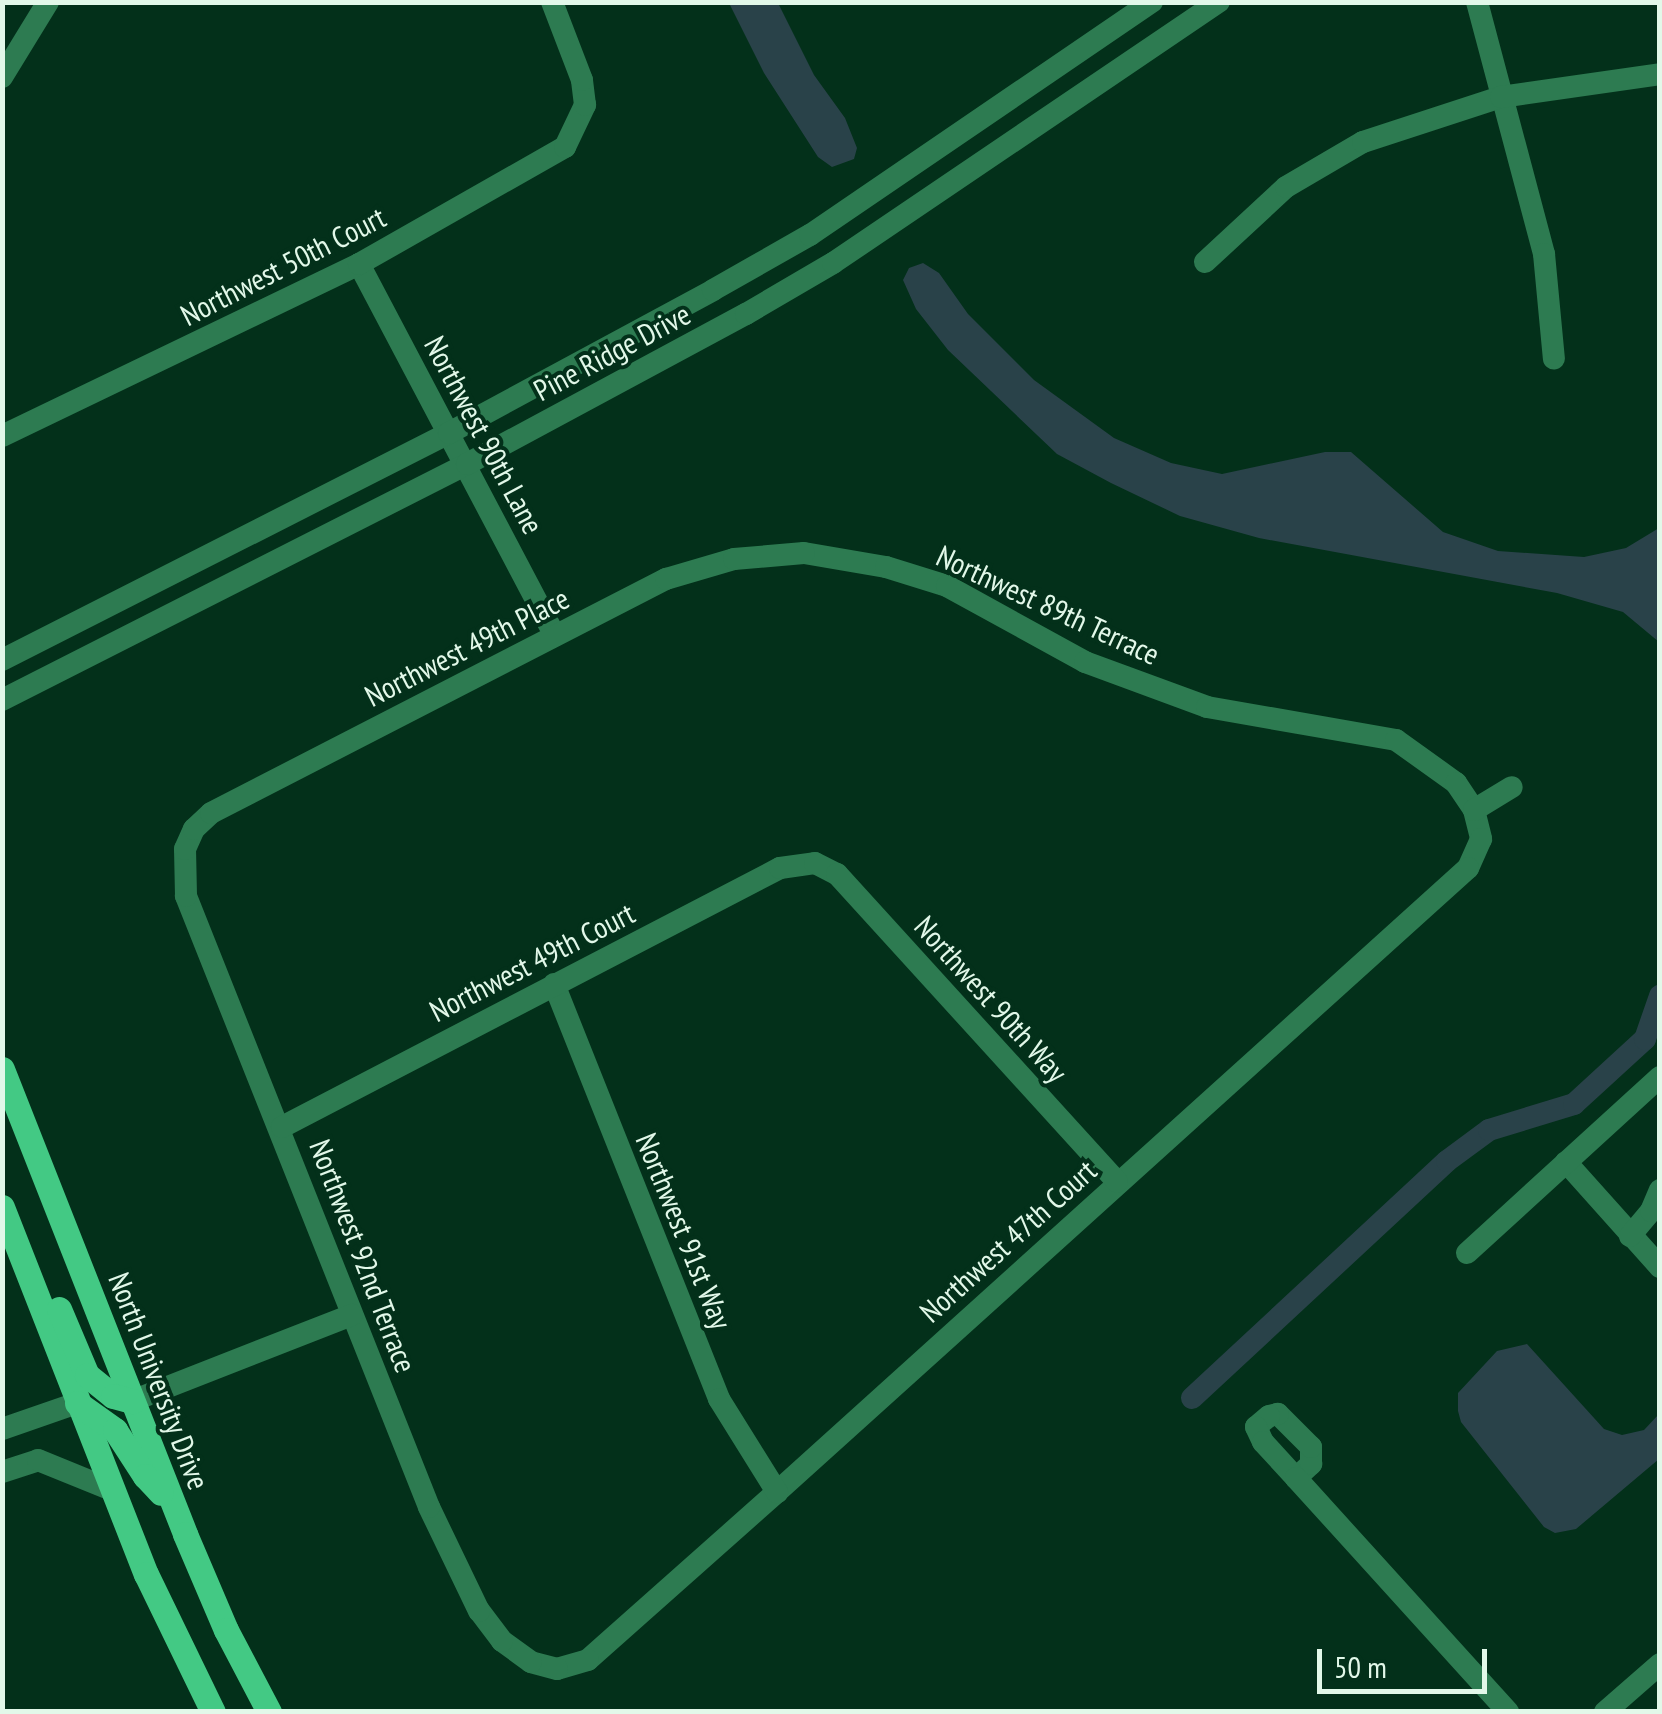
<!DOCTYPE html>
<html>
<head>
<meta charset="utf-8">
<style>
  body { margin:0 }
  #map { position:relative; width:1662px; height:1714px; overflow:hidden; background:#03301a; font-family:"PT Sans Narrow",sans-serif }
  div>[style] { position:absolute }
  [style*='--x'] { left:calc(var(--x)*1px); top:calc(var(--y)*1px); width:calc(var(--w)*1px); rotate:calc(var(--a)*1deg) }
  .water>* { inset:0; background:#294249 }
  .canal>* { height:22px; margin:-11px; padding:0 11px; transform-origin:11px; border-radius:11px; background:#294249 }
  .minor>* { height:22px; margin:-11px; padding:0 11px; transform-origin:11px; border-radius:11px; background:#2d7b51 }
  .major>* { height:25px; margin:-12.5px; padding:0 12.5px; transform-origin:12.5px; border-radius:12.5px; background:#43c984 }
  span { translate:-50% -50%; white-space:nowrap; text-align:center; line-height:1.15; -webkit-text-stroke:8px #03301a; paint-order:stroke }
  .street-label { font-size:30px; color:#e2f8e9 }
  .frame { position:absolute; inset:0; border:5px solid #e2f8e9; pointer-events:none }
  .scale { position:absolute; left:1317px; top:1649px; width:170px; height:45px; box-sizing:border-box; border:5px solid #e2f8e9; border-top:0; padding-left:12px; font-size:30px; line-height:35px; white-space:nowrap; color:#e2f8e9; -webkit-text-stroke:8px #03301a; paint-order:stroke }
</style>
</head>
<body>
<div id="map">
  <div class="water">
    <i style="clip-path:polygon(729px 3px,778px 3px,814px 75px,845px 118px,857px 148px,854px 159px,832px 167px,818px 157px,764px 73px)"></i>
    <i style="clip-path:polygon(923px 263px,939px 273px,968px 314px,1034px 380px,1114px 438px,1171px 463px,1222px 474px,1325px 452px,1351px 452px,1443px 532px,1498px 551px,1584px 557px,1626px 548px,1659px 528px,1659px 642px,1623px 612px,1557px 593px,1259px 538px,1180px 516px,1111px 483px,1057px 454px,948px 350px,916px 309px,903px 280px,909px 268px)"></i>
    <i style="clip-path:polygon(1527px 1344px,1604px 1429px,1622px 1435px,1644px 1430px,1659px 1414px,1659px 1459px,1576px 1529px,1555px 1533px,1544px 1527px,1461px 1422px,1458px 1411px,1458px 1393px,1497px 1351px)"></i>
  </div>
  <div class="canal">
    <i style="--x:1192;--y:1398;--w:348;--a:-42.9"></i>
    <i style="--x:1447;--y:1161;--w:52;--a:-36.4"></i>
    <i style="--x:1489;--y:1130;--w:89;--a:-17"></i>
    <i style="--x:1574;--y:1104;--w:96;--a:-42.5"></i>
    <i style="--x:1645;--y:1039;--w:46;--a:-70.8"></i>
  </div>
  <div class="minor">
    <i style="--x:1477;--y:2;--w:261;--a:75.1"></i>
    <i style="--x:1544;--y:254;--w:105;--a:84.6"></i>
    <i style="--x:2;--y:77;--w:88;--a:-58.5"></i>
    <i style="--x:1205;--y:262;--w:110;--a:-42.8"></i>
    <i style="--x:1286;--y:187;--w:89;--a:-30.3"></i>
    <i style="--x:1363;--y:142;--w:145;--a:-18.1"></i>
    <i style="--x:1501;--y:97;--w:161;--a:-8.2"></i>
    <i style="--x:359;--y:264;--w:420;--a:62.2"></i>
    <i style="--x:2;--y:436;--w:396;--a:-25.7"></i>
    <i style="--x:359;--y:264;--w:237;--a:-29.6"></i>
    <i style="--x:565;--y:147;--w:47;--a:-64.5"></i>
    <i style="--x:585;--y:105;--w:25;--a:-97"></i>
    <i style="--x:582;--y:80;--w:84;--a:-111"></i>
    <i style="--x:804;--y:553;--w:83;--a:9.7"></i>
    <i style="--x:886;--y:567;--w:64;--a:17.3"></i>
    <i style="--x:947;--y:586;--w:158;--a:28.8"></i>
    <i style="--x:1085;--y:662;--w:130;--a:20.2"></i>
    <i style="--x:1207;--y:707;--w:192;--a:9.9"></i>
    <i style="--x:1396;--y:740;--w:74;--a:35.6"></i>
    <i style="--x:1456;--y:783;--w:32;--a:56"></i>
    <i style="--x:1474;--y:810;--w:30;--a:76"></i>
    <i style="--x:1481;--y:839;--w:32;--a:114"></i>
    <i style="--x:1468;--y:868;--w:931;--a:137.92"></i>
    <i style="--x:777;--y:1492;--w:253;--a:138.4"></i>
    <i style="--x:588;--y:1660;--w:32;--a:164"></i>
    <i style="--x:557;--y:1669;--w:27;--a:-165"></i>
    <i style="--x:531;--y:1662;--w:36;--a:-144"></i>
    <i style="--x:502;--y:1641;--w:38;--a:-127"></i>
    <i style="--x:479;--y:1611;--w:115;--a:-115.7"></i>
    <i style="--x:429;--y:1507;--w:658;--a:-111.69"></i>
    <i style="--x:186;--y:896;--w:47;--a:-91.2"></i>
    <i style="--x:185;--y:849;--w:22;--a:-66"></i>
    <i style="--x:194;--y:829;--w:23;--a:-43"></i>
    <i style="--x:211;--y:813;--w:512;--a:-27.22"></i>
    <i style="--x:666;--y:579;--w:71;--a:-16.4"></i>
    <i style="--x:734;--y:559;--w:70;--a:-4.9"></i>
    <i style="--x:2;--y:660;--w:501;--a:-26.92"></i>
    <i style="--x:449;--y:433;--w:300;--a:-28.4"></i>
    <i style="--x:713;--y:290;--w:112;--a:-29.6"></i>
    <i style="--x:810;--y:235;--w:414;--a:-34.3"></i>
    <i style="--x:2;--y:700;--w:521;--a:-26.91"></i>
    <i style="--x:467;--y:464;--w:317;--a:-28.3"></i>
    <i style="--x:746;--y:314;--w:101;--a:-30.4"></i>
    <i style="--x:833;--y:263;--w:466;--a:-34.1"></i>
    <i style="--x:1474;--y:810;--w:44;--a:-31.2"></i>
    <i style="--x:554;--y:984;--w:447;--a:68.3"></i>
    <i style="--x:719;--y:1399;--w:110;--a:58.1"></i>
    <i style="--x:282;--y:1127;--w:561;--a:-27.48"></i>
    <i style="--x:780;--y:868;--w:35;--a:-8"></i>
    <i style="--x:815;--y:863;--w:25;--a:27"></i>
    <i style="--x:837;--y:874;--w:416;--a:47.7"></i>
    <i style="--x:1566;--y:1162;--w:141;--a:48.2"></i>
    <i style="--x:1630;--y:1236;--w:33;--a:-50"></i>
    <i style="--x:1651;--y:1211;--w:23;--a:-67"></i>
    <i style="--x:1467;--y:1253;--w:261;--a:-42.4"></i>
    <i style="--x:132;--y:1401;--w:236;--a:-21.4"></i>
    <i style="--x:2;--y:1429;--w:79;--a:-19.1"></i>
    <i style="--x:2;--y:1472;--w:38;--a:-18"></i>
    <i style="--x:38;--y:1460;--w:80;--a:22.1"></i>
    <i style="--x:1296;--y:1478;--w:21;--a:-43"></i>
    <i style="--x:1311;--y:1464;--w:17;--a:-90"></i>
    <i style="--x:1311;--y:1447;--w:47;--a:-135"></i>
    <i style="--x:1278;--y:1414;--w:9;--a:167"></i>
    <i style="--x:1269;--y:1416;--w:17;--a:140"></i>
    <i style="--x:1256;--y:1427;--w:17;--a:65"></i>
    <i style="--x:1263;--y:1442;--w:49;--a:47.5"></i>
    <i style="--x:1296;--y:1478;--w:316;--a:47.8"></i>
    <i style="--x:1605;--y:1712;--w:73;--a:-41.1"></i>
  </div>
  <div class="major">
    <i style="--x:2;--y:1069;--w:500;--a:68.5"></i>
    <i style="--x:185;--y:1534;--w:104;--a:66.9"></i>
    <i style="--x:226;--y:1630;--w:93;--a:62.3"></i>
    <i style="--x:2;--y:1207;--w:394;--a:68.6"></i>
    <i style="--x:146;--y:1574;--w:153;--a:64.1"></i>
    <i style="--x:59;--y:1309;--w:72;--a:67"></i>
    <i style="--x:87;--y:1375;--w:33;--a:39"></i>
    <i style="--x:113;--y:1396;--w:20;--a:15"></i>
    <i style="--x:77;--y:1403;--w:47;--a:35.4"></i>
    <i style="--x:115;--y:1430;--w:55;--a:56.9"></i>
    <i style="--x:145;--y:1476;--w:23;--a:47"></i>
  </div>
  <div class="street-label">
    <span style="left:283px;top:266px;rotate:-27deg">Northwest 50th Court</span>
    <span style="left:612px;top:352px;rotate:-28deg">Pine Ridge Drive</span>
    <span style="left:484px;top:435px;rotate:62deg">Northwest 90th Lane</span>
    <span style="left:1048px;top:605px;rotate:25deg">Northwest 89th Terrace</span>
    <span style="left:467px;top:647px;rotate:-27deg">Northwest 49th Place</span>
    <span style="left:532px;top:962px;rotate:-27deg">Northwest 49th Court</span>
    <span style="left:991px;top:999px;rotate:48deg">Northwest 90th Way</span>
    <span style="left:684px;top:1231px;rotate:68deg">Northwest 91st Way</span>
    <span style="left:1008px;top:1241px;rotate:-42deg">Northwest 47th Court</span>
    <span style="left:363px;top:1256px;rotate:69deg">Northwest 92nd Terrace</span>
    <span style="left:159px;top:1381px;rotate:69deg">North University Drive</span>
  </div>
  <div class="frame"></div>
  <div class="scale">50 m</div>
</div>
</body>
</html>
